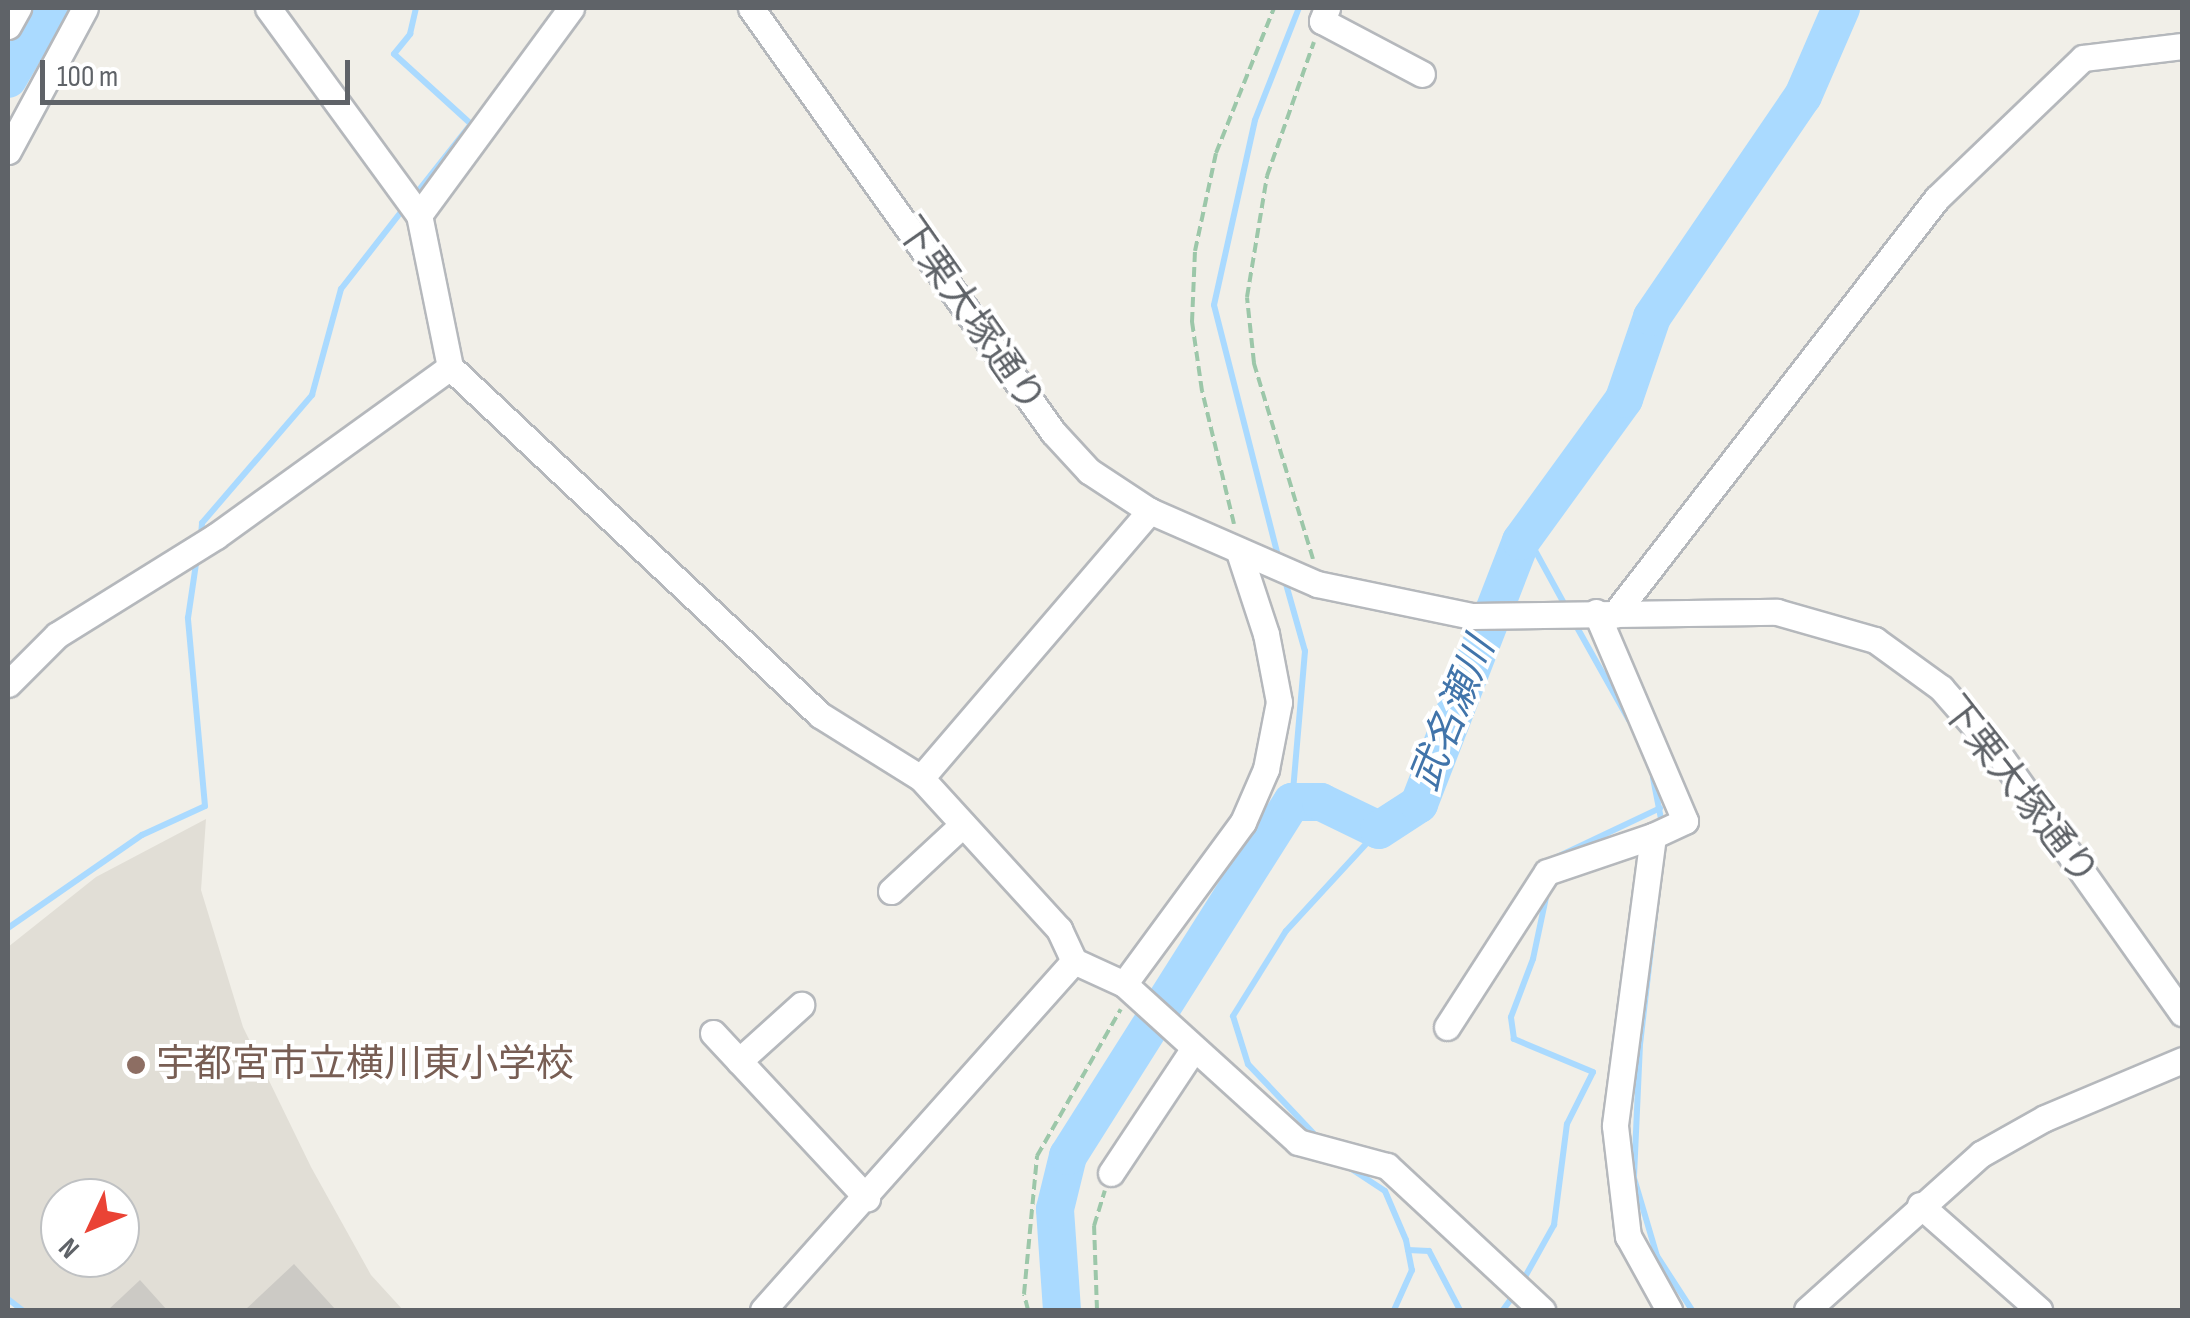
<!DOCTYPE html>
<html>
<head>
<meta charset="utf-8">
<style>
  body { margin:0 }
  #map { position:relative; width:2190px; height:1318px; overflow:hidden; background:#f1efe8; font-family:"Sofia Sans Condensed","Noto Sans JP",sans-serif }
  div>[style] { position:absolute }
  [style*='--x'] { left:calc(var(--x)*1px); top:calc(var(--y)*1px); width:calc(var(--w)*1px); rotate:calc(var(--a)*1deg) }
  .education>* { inset:0; background:#e1ded6 }
  .stream>* { height:6px; margin:-3px; padding:0 3px; transform-origin:3px; border-radius:3px; background:#aadaff }
  .river>* { height:38px; margin:-19px; padding:0 19px; transform-origin:19px; border-radius:19px; background:#aadaff }
  .building>* { inset:0; background:#cccac5 }
  .path>* { height:4px; margin-top:-2px; transform-origin:0; background:repeating-linear-gradient(90deg,#9cc7a9 0 10px,transparent 0 15px) }
  .roads { filter:drop-shadow(2px 0 #b5b8bc) drop-shadow(-2px 0 #b5b8bc) drop-shadow(0 2px #b5b8bc) drop-shadow(0 -2px #b5b8bc) }
  .minor>* { height:25px; margin:-12.5px; padding:0 12.5px; transform-origin:12.5px; border-radius:12.5px; background:#fff }
  .dots>* { width:28px; height:28px; translate:-50% -50%; box-sizing:border-box; border:5px solid #fff; border-radius:50% }
  span { translate:-50% -50%; white-space:nowrap; text-align:center; line-height:1.15; -webkit-text-stroke:8px #fff; paint-order:stroke }
  .street-label { font-size:38px; color:#5f6368 }
  .education-label { font-size:38px; color:#785e54 }
  .left { translate:0 -50%; text-align:left }
  .water-label { font-size:40px; color:#4174aa; font-style:italic }
  .frame { position:absolute; inset:0; border:10px solid #5f6368; pointer-events:none }
  .north { position:absolute; left:40px; top:1178px; width:100px; height:100px; box-sizing:border-box; background:#fff; border:2px solid #bfc1c3; border-radius:50%; rotate:226deg; font-size:28px; font-weight:700; line-height:40px; text-align:center; color:#5f6368 }
  .north::after { content:''; display:block; margin:auto; width:35px; height:45px; background:#ea4335; clip-path:polygon(50% 0,100% 100%,50% 72%,0 100%) }
  .scale { position:absolute; left:40px; top:60px; width:310px; height:45px; box-sizing:border-box; border:5px solid #5f6368; border-top:0; padding-left:12px; font-size:30px; line-height:35px; white-space:nowrap; color:#5f6368; -webkit-text-stroke:8px #fff; paint-order:stroke }
</style>
</head>
<body>
<div id="map">
  <div class="education">
    <i style="clip-path:polygon(evenodd,206px 819px,201px 890px,243px 1027px,311px 1167px,371px 1275px,403px 1310px,21px 1310px,8px 1299px,8px 947px,96px 877px,206px 819px,60px 1198px,120px 1198px,120px 1258px,60px 1258px,60px 1198px)"></i>
  </div>
  <div class="stream">
    <i style="--x:415;--y:195;--w:90;--a:-51.7"></i>
    <i style="--x:471;--y:124;--w:104;--a:-137.7"></i>
    <i style="--x:394;--y:54;--w:26;--a:-51"></i>
    <i style="--x:410;--y:34;--w:27;--a:-77"></i>
    <i style="--x:1526;--y:534;--w:83;--a:61.3"></i>
    <i style="--x:201;--y:535;--w:12;--a:-85"></i>
    <i style="--x:202;--y:523;--w:169;--a:-49.3"></i>
    <i style="--x:312;--y:395;--w:110;--a:-74.7"></i>
    <i style="--x:341;--y:289;--w:103;--a:-52.1"></i>
    <i style="--x:1279;--y:560;--w:263;--a:-104.3"></i>
    <i style="--x:1214;--y:305;--w:189;--a:-77.5"></i>
    <i style="--x:1255;--y:120;--w:120;--a:-68.6"></i>
    <i style="--x:1284;--y:577;--w:77;--a:74.2"></i>
    <i style="--x:1305;--y:651;--w:152;--a:94.9"></i>
    <i style="--x:1574;--y:622;--w:112;--a:60.7"></i>
    <i style="--x:1653;--y:778;--w:47;--a:78.9"></i>
    <i style="--x:1664;--y:837;--w:208;--a:96.6"></i>
    <i style="--x:1640;--y:1044;--w:134;--a:92.6"></i>
    <i style="--x:1634;--y:1178;--w:81;--a:73.6"></i>
    <i style="--x:1657;--y:1256;--w:64;--a:57.1"></i>
    <i style="--x:1557;--y:857;--w:114;--a:-25.4"></i>
    <i style="--x:8;--y:928;--w:163;--a:-34.8"></i>
    <i style="--x:142;--y:835;--w:69;--a:-24.7"></i>
    <i style="--x:205;--y:806;--w:189;--a:-95.2"></i>
    <i style="--x:188;--y:618;--w:62;--a:-81.6"></i>
    <i style="--x:1316;--y:1136;--w:99;--a:-133.4"></i>
    <i style="--x:1248;--y:1064;--w:50;--a:-107.4"></i>
    <i style="--x:1233;--y:1016;--w:100;--a:-58.1"></i>
    <i style="--x:1286;--y:931;--w:137;--a:-47.4"></i>
    <i style="--x:1347;--y:1166;--w:45;--a:33.3"></i>
    <i style="--x:1385;--y:1191;--w:53;--a:66.8"></i>
    <i style="--x:1406;--y:1240;--w:31;--a:79"></i>
    <i style="--x:1412;--y:1270;--w:44;--a:114.2"></i>
    <i style="--x:1408;--y:1250;--w:21;--a:3"></i>
    <i style="--x:1429;--y:1251;--w:67;--a:62.3"></i>
    <i style="--x:1521;--y:1284;--w:68;--a:-60.8"></i>
    <i style="--x:1554;--y:1225;--w:102;--a:-82.7"></i>
    <i style="--x:1567;--y:1124;--w:58;--a:-63.4"></i>
    <i style="--x:1593;--y:1072;--w:86;--a:-157.3"></i>
    <i style="--x:1514;--y:1039;--w:22;--a:-98"></i>
    <i style="--x:1511;--y:1017;--w:62;--a:-69.2"></i>
    <i style="--x:1533;--y:959;--w:73;--a:-78.1"></i>
    <i style="--x:8;--y:1299;--w:18;--a:38"></i>
    <i style="--x:1503;--y:1310;--w:19;--a:-54"></i>
  </div>
  <div class="river">
    <i style="--x:8;--y:79;--w:82;--a:-60"></i>
    <i style="--x:1062;--y:1310;--w:101;--a:-94"></i>
    <i style="--x:1055;--y:1209;--w:55;--a:-76.2"></i>
    <i style="--x:1068;--y:1156;--w:419;--a:-57.7"></i>
    <i style="--x:1292;--y:802;--w:29;--a:0"></i>
    <i style="--x:1321;--y:802;--w:64;--a:25.8"></i>
    <i style="--x:1379;--y:830;--w:48;--a:-33"></i>
    <i style="--x:1419;--y:804;--w:282;--a:-68.8"></i>
    <i style="--x:1521;--y:541;--w:175;--a:-54"></i>
    <i style="--x:1624;--y:399;--w:87;--a:-71.1"></i>
    <i style="--x:1652;--y:317;--w:268;--a:-55.7"></i>
    <i style="--x:1803;--y:96;--w:96;--a:-66.6"></i>
  </div>
  <div class="building">
    <i style="clip-path:polygon(294px 1264px,336px 1310px,245px 1310px)"></i>
    <i style="clip-path:polygon(140px 1280px,167px 1310px,108px 1310px)"></i>
  </div>
  <div class="path">
    <i style="--x:1234;--y:524;--w:137;--a:-103.5"></i>
    <i style="--x:1202;--y:391;--w:70;--a:-98.2"></i>
    <i style="--x:1192;--y:322;--w:71;--a:-87.6"></i>
    <i style="--x:1195;--y:251;--w:100;--a:-77.9"></i>
    <i style="--x:1216;--y:153;--w:156;--a:-68.2"></i>
    <i style="--x:1313;--y:559;--w:205;--a:-106.8"></i>
    <i style="--x:1254;--y:363;--w:66;--a:-96.1"></i>
    <i style="--x:1247;--y:297;--w:123;--a:-80.6"></i>
    <i style="--x:1267;--y:176;--w:142;--a:-70.7"></i>
    <i style="--x:1028;--y:1310;--w:16;--a:-104"></i>
    <i style="--x:1024;--y:1294;--w:139;--a:-84.6"></i>
    <i style="--x:1037;--y:1156;--w:169;--a:-60.3"></i>
    <i style="--x:1097;--y:1310;--w:84;--a:-92"></i>
    <i style="--x:1094;--y:1226;--w:37;--a:-73"></i>
  </div>
  <div class="roads">
    <div class="minor">
      <i style="--x:268;--y:8;--w:256;--a:53.9"></i>
      <i style="--x:751;--y:8;--w:521;--a:54.54"></i>
      <i style="--x:1053;--y:432;--w:53;--a:47.3"></i>
      <i style="--x:1089;--y:471;--w:73;--a:33.3"></i>
      <i style="--x:1150;--y:511;--w:182;--a:23.6"></i>
      <i style="--x:1317;--y:584;--w:158;--a:11.7"></i>
      <i style="--x:1472;--y:616;--w:305;--a:-0.8"></i>
      <i style="--x:1777;--y:612;--w:102;--a:15.9"></i>
      <i style="--x:1875;--y:640;--w:82;--a:36"></i>
      <i style="--x:1941;--y:688;--w:86;--a:48.8"></i>
      <i style="--x:1998;--y:753;--w:319;--a:54.7"></i>
      <i style="--x:1327;--y:8;--w:14;--a:111"></i>
      <i style="--x:1322;--y:21;--w:113;--a:27.9"></i>
      <i style="--x:8;--y:26;--w:21;--a:-61"></i>
      <i style="--x:8;--y:151;--w:162;--a:-61.7"></i>
      <i style="--x:450;--y:367;--w:508;--a:43.24"></i>
      <i style="--x:820;--y:715;--w:119;--a:32"></i>
      <i style="--x:921;--y:778;--w:205;--a:47.6"></i>
      <i style="--x:1059;--y:929;--w:35;--a:65"></i>
      <i style="--x:1596;--y:612;--w:227;--a:66.9"></i>
      <i style="--x:1685;--y:821;--w:35;--a:155"></i>
      <i style="--x:1653;--y:836;--w:292;--a:97.5"></i>
      <i style="--x:1615;--y:1126;--w:111;--a:83.3"></i>
      <i style="--x:1628;--y:1236;--w:85;--a:61"></i>
      <i style="--x:1614;--y:615;--w:527;--a:-52.24"></i>
      <i style="--x:1937;--y:198;--w:202;--a:-43.8"></i>
      <i style="--x:2083;--y:58;--w:100;--a:-6.9"></i>
      <i style="--x:8;--y:684;--w:69;--a:-45"></i>
      <i style="--x:57;--y:635;--w:187;--a:-31.9"></i>
      <i style="--x:216;--y:536;--w:289;--a:-35.8"></i>
      <i style="--x:450;--y:367;--w:155;--a:-101.5"></i>
      <i style="--x:419;--y:215;--w:257;--a:-53.7"></i>
      <i style="--x:921;--y:778;--w:352;--a:-49.4"></i>
      <i style="--x:891;--y:891;--w:98;--a:-42.9"></i>
      <i style="--x:1124;--y:984;--w:201;--a:-53.7"></i>
      <i style="--x:1243;--y:822;--w:58;--a:-66.5"></i>
      <i style="--x:1266;--y:769;--w:68;--a:-79"></i>
      <i style="--x:1279;--y:702;--w:69;--a:-100.8"></i>
      <i style="--x:1266;--y:634;--w:86;--a:-108.2"></i>
      <i style="--x:1447;--y:1027;--w:184;--a:-57.2"></i>
      <i style="--x:1547;--y:872;--w:112;--a:-18.8"></i>
      <i style="--x:713;--y:1033;--w:226;--a:47"></i>
      <i style="--x:739;--y:1061;--w:84;--a:-42.1"></i>
      <i style="--x:1111;--y:1173;--w:146;--a:-56.4"></i>
      <i style="--x:1920;--y:1205;--w:159;--a:41.4"></i>
      <i style="--x:763;--y:1310;--w:467;--a:-48.3"></i>
      <i style="--x:1074;--y:961;--w:55;--a:24.7"></i>
      <i style="--x:1124;--y:984;--w:235;--a:42.2"></i>
      <i style="--x:1298;--y:1142;--w:92;--a:15.1"></i>
      <i style="--x:1387;--y:1166;--w:212;--a:42.9"></i>
      <i style="--x:1807;--y:1310;--w:234;--a:-41.9"></i>
      <i style="--x:1981;--y:1154;--w:73;--a:-29.4"></i>
      <i style="--x:2045;--y:1118;--w:149;--a:-22.9"></i>
    </div>
  </div>
  <div class="dots">
    <i style="left:136px;top:1065px;background:#8d6e63"></i>
  </div>
  <div class="street-label">
    <span style="left:970px;top:315px;rotate:55deg">下栗大塚通り</span>
    <span style="left:2019px;top:791px;rotate:52deg">下栗大塚通り</span>
  </div>
  <div class="education-label">
    <span class="left" style="left:156px;top:1065px">宇都宮市立横川東小学校</span>
  </div>
  <div class="water-label">
    <span style="left:1453px;top:714px;rotate:-68deg">武名瀬川</span>
  </div>
  <div class="frame"></div>
  <div class="north">N</div>
  <div class="scale">100 m</div>
</div>
</body>
</html>
